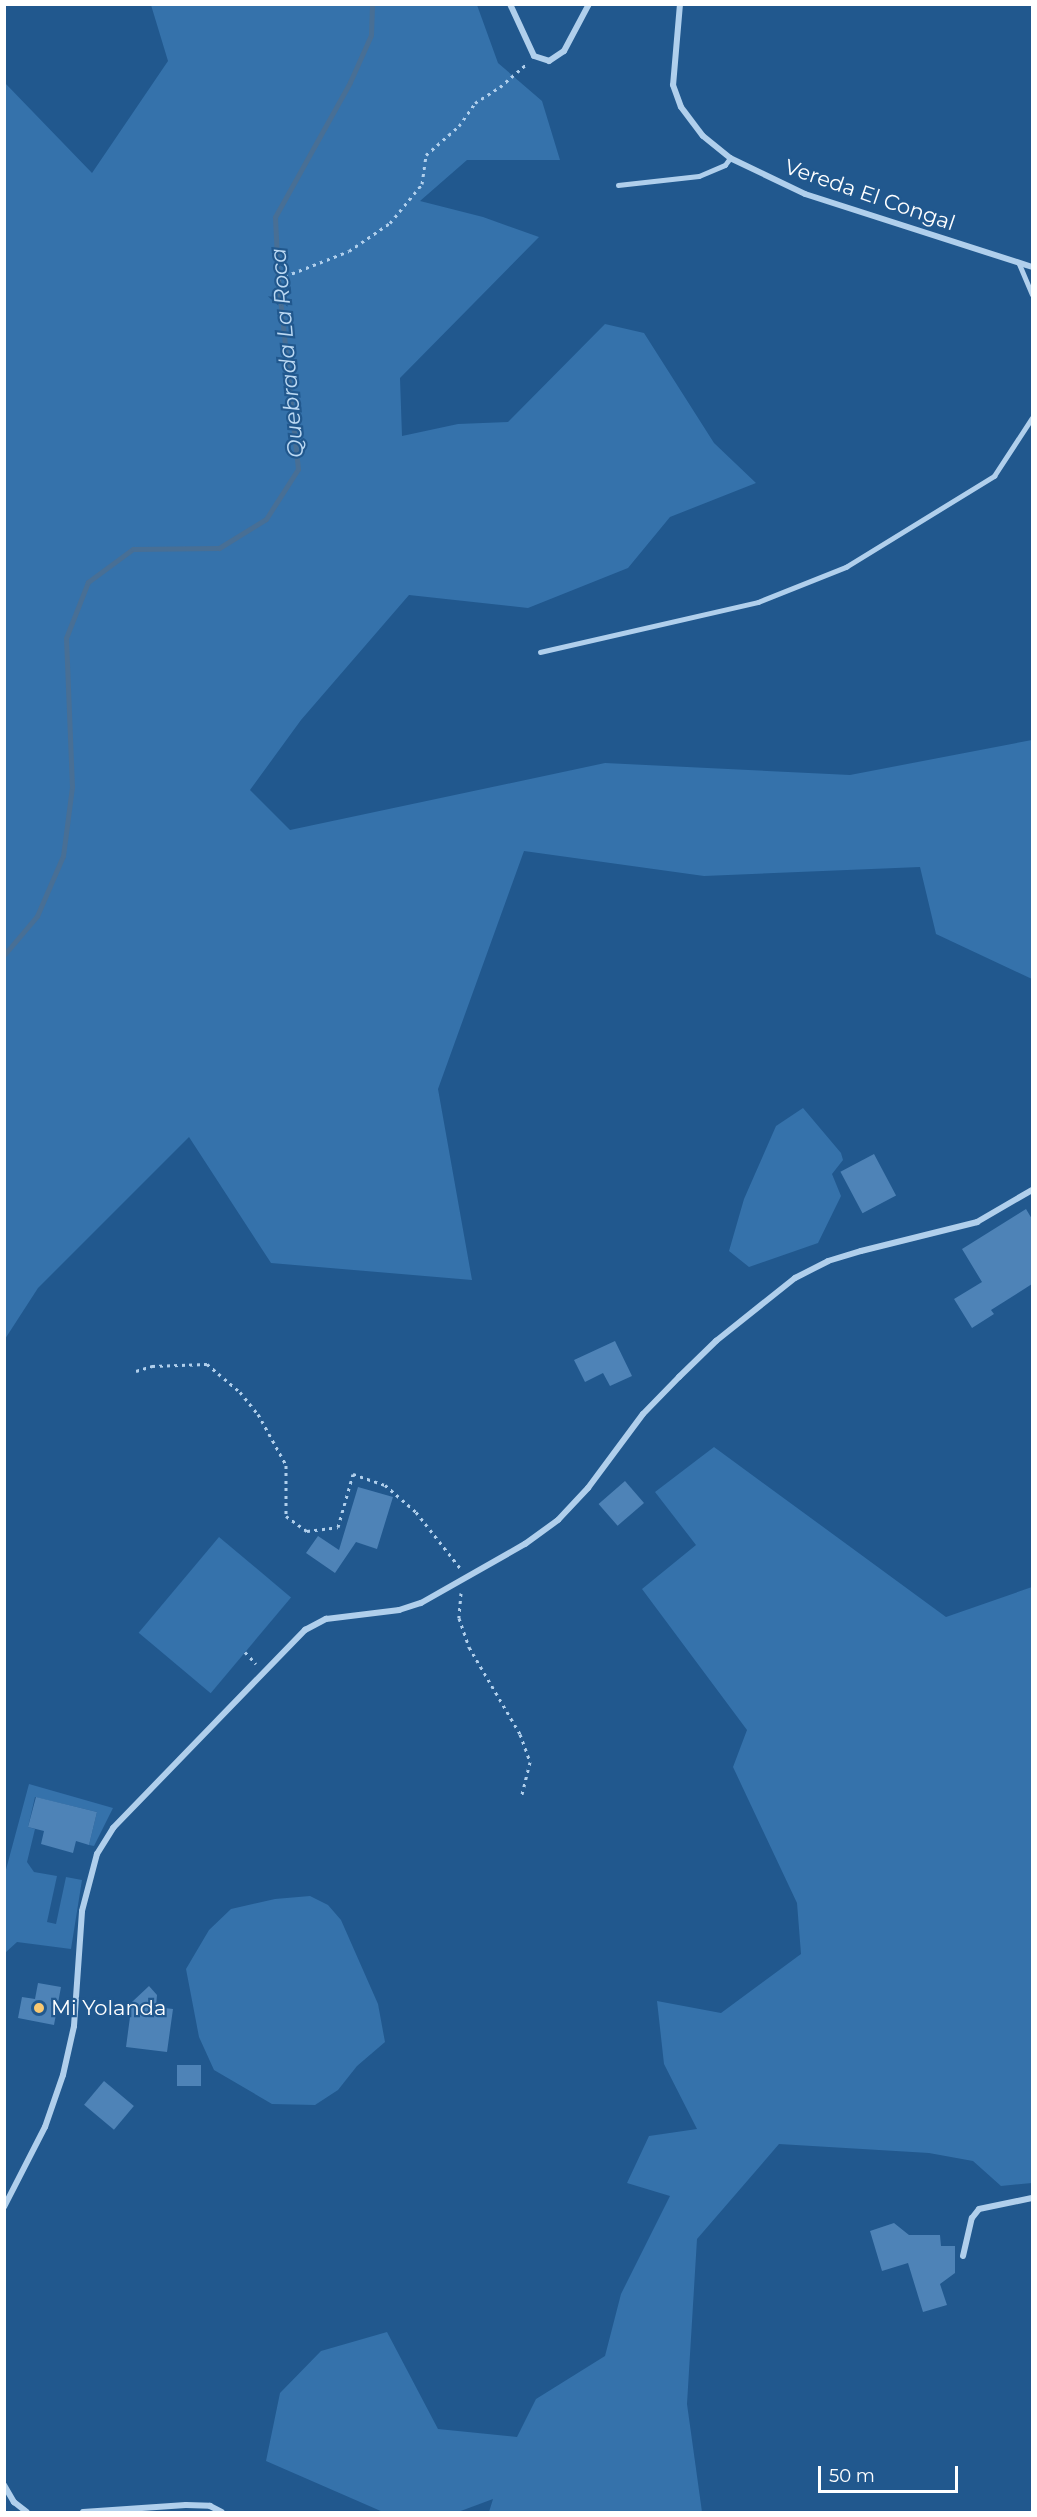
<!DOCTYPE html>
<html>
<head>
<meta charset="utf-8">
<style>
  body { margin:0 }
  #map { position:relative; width:1037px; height:2517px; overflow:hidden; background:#21588e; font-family:Montserrat,sans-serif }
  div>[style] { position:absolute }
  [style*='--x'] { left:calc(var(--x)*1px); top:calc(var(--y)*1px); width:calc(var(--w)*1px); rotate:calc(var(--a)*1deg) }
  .green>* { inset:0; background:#3572ab; transform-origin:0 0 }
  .stream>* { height:5px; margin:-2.5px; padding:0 2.5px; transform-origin:2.5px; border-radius:2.5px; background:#486f95 }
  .building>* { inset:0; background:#4e83b7; transform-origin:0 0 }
  .path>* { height:3px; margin-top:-1.5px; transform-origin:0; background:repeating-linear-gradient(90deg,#b0cfec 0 3px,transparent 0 7.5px) }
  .service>* { height:4.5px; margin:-2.25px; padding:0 2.25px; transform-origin:2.25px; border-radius:2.25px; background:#b0cfec }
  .minor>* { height:6px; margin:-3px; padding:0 3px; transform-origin:3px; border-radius:3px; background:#b0cfec }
  .dots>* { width:16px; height:16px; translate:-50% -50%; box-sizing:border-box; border:3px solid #21588e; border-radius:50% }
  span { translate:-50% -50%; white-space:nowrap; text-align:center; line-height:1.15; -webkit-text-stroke:4.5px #21588e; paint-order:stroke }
  .street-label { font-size:21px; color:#fff }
  .poi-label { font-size:21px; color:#fff }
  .left { translate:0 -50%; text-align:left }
  .water-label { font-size:22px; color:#bcd9f3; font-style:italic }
  .frame { position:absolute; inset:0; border:6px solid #fff; pointer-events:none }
  .scale { position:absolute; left:818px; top:2466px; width:140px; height:27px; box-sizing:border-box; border:3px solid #fff; border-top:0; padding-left:8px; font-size:18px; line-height:21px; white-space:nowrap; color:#fff; -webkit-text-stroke:4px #21588e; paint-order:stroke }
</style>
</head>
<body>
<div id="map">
  <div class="green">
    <i style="clip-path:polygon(151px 5px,477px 5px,498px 63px,542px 101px,560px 160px,467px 160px,420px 201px,483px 217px,539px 237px,400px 378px,402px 436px,458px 424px,508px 422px,605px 324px,644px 333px,714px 443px,756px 483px,670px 517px,628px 568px,528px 608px,409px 595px,301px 720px,250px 790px,290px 830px,605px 763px,850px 775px,1032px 740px,1032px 979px,936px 934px,920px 867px,704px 876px,524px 851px,438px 1089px,472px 1280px,271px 1263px,189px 1137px,38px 1288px,5px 1339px,5px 83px,92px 173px,168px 61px)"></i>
    <i style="clip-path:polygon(803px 1108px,841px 1153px,843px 1160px,832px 1174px,841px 1196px,818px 1243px,749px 1267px,729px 1251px,744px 1199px,776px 1126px)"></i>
    <i style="clip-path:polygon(714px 1447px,946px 1617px,1032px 1587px,1032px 2183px,1001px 2186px,973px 2161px,929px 2153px,779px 2144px,697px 2239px,687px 2404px,702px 2512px,489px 2512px,493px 2499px,458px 2512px,383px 2512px,266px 2461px,280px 2393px,321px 2351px,387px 2332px,438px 2429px,517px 2437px,536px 2399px,605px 2356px,621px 2294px,670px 2196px,627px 2183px,649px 2136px,697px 2129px,664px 2064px,657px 2001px,721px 2013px,801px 1954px,797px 1903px,733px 1767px,747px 1730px,642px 1589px,696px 1545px,655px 1492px)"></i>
    <i style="left:219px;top:1537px;width:94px;height:125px;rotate:40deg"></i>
    <i style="clip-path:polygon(29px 1784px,113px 1808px,94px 1846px,89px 1845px,97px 1812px,35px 1797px,28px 1827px,35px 1829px,27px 1862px,34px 1872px,57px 1876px,47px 1922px,56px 1924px,66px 1877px,82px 1880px,71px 1949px,17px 1942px,5px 1953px,4px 1877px)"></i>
    <i style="clip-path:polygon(310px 1896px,328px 1905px,341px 1920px,378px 2004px,385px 2042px,357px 2066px,338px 2090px,315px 2105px,272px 2104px,214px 2070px,199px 2037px,186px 1969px,209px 1930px,231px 1909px,275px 1899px)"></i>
  </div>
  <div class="stream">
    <i style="--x:4;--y:955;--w:51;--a:-49.8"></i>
    <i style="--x:37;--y:916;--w:65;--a:-66.6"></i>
    <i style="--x:63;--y:856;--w:70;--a:-82.6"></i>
    <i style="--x:72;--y:787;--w:149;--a:-92.3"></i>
    <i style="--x:66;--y:638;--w:60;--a:-68.6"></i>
    <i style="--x:88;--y:582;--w:56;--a:-36.3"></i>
    <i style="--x:133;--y:549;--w:86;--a:-0.7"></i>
    <i style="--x:219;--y:548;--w:55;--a:-31.7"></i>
    <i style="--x:266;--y:519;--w:59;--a:-57.4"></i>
    <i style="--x:298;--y:469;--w:191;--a:-96"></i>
    <i style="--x:278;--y:279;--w:62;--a:-92.8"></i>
    <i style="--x:275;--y:217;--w:154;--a:-60.9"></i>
    <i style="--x:350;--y:82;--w:51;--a:-65.9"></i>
    <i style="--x:371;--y:35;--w:31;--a:-88"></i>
  </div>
  <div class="building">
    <i style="left:874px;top:1154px;width:47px;height:38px;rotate:62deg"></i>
    <i style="clip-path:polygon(1026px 1209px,1032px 1219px,1032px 1284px,991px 1310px,994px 1314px,972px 1328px,954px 1299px,982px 1282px,962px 1249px)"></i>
    <i style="clip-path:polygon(615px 1341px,632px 1376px,610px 1386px,603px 1373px,585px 1382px,574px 1360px)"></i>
    <i style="left:625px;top:1481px;width:29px;height:35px;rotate:49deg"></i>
    <i style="clip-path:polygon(358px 1487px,393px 1497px,377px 1549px,356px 1542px,335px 1573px,306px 1553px,318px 1536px,339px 1550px)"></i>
    <i style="clip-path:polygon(36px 1797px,97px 1812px,89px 1845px,76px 1841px,73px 1853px,41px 1844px,44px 1831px,28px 1827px)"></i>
    <i style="clip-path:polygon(38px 1983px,61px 1987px,54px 2025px,18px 2018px,22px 1997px,35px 1999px)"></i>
    <i style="clip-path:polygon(149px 1986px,157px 1995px,156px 2007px,173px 2009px,167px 2052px,126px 2047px,132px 2002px)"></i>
    <i style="left:177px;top:2065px;width:24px;height:21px"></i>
    <i style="left:104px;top:2081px;width:39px;height:31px;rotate:40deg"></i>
    <i style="clip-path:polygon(894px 2223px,909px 2235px,940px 2235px,941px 2246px,955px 2246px,955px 2273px,940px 2284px,947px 2305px,923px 2312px,908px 2263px,882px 2271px,870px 2231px)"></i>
  </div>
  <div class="path">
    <i style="--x:278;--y:279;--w:76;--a:-21.5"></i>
    <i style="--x:349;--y:251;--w:50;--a:-34.3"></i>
    <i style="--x:390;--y:223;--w:50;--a:-50.6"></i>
    <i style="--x:422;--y:184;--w:29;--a:-82"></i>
    <i style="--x:426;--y:155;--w:44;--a:-41.3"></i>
    <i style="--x:459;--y:126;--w:28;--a:-55"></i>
    <i style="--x:475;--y:103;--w:30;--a:-33"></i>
    <i style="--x:500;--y:87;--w:35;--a:-41"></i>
    <i style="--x:136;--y:1371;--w:17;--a:-17"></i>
    <i style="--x:152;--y:1366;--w:55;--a:-2.1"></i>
    <i style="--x:207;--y:1364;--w:43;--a:40.3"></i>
    <i style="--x:240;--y:1392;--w:28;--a:51"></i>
    <i style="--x:258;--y:1414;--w:58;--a:61.2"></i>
    <i style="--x:286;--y:1465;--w:51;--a:90"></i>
    <i style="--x:286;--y:1516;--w:26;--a:36"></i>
    <i style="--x:307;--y:1531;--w:31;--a:-7"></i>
    <i style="--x:338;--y:1527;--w:55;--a:-74.2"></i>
    <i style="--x:353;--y:1474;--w:34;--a:19"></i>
    <i style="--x:385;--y:1485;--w:41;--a:41.1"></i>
    <i style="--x:416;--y:1512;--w:71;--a:51.8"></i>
    <i style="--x:461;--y:1593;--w:25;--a:95"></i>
    <i style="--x:459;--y:1618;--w:31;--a:71"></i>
    <i style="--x:469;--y:1647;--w:101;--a:59.6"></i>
    <i style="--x:520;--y:1734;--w:30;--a:70"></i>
    <i style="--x:530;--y:1762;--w:34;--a:104"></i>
    <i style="--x:245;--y:1652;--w:16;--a:47"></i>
  </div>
  <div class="service">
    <i style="--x:618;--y:185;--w:81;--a:-6.3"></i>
    <i style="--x:699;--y:176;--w:28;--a:-23"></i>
    <i style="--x:725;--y:165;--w:9;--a:-54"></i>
    <i style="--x:1019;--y:263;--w:34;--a:67"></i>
    <i style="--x:540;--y:652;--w:224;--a:-12.9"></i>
    <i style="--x:758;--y:602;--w:95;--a:-21.7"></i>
    <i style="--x:846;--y:567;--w:174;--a:-31.6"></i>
    <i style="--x:994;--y:476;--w:69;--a:-56.8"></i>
  </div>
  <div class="minor">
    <i style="--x:510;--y:4;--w:57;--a:65.2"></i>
    <i style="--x:534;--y:56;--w:16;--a:18"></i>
    <i style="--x:549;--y:61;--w:18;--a:-34"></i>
    <i style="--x:564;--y:51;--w:53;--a:-62"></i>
    <i style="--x:680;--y:4;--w:81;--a:94.9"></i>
    <i style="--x:673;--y:85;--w:23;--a:70"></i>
    <i style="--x:681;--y:107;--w:36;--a:53"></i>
    <i style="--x:703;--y:136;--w:35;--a:39"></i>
    <i style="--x:730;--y:158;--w:83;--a:25.6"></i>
    <i style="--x:805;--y:194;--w:238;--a:17.8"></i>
    <i style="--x:4;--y:2207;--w:90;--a:-62.9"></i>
    <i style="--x:45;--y:2127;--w:55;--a:-70.9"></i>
    <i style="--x:63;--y:2075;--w:50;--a:-77.3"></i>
    <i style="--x:74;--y:2026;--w:115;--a:-86"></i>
    <i style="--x:82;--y:1911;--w:59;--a:-75.3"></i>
    <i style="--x:97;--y:1854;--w:31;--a:-58"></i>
    <i style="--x:113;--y:1828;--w:276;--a:-45.9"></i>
    <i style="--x:305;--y:1630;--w:24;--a:-28"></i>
    <i style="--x:326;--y:1619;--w:74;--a:-7"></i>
    <i style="--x:399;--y:1610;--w:23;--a:-18"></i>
    <i style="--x:421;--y:1603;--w:120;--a:-29.6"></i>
    <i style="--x:525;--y:1544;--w:41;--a:-36"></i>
    <i style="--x:558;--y:1520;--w:44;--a:-46.8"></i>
    <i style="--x:588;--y:1488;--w:92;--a:-53.4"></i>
    <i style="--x:643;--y:1414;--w:52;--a:-45.8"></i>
    <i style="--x:679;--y:1377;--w:52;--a:-44.2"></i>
    <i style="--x:716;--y:1341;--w:101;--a:-38.6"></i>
    <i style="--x:795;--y:1278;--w:37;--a:-27"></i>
    <i style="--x:828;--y:1261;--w:34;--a:-17"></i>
    <i style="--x:861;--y:1251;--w:120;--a:-14"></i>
    <i style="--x:977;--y:1222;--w:64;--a:-30.2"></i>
    <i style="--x:963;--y:2256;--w:39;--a:-77"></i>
    <i style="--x:972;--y:2218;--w:11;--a:-52"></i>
    <i style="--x:979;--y:2209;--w:54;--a:-11.7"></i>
    <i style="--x:4;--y:2485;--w:20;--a:60"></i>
    <i style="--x:14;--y:2502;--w:16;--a:38"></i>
    <i style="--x:83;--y:2512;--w:103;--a:-3.9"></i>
    <i style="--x:186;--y:2505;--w:24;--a:2"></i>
    <i style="--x:210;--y:2506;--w:13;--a:27"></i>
  </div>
  <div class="dots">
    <i style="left:39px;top:2008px;background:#f9c871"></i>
  </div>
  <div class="street-label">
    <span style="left:870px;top:195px;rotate:19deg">Vereda El Congal</span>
  </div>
  <div class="poi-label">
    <span class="left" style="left:51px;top:2008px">Mi Yolanda</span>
  </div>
  <div class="water-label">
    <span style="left:287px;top:353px;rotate:-95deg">Quebrada La Roca</span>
  </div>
  <div class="frame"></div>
  <div class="scale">50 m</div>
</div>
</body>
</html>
